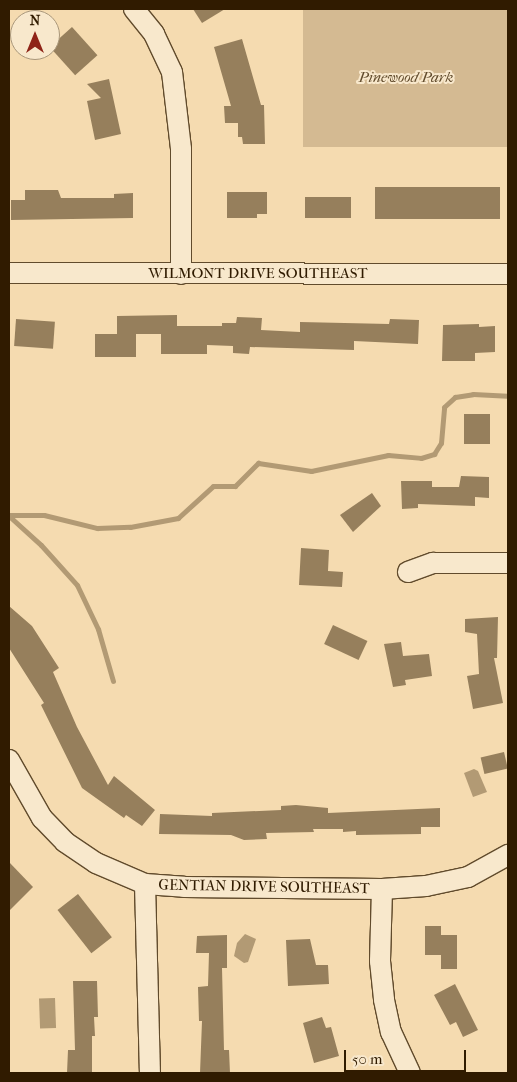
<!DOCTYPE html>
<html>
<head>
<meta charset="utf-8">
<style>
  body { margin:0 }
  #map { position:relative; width:517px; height:1082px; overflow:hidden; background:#f5dbb0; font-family:"IM FELL French Canon",serif }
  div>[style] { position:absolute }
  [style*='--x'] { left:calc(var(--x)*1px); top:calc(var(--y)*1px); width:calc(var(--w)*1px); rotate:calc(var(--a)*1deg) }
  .green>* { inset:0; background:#d4ba92; transform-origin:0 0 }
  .water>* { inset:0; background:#b29a74; transform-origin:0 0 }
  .stream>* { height:5px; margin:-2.5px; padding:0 2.5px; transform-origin:2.5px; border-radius:2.5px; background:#b29a74 }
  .building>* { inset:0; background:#967f5c; transform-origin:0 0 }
  .roads { filter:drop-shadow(1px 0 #614b2c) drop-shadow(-1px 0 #614b2c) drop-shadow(0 1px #614b2c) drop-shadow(0 -1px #614b2c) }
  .minor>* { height:20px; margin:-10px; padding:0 10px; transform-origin:10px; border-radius:10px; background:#f8e8cc }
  span { translate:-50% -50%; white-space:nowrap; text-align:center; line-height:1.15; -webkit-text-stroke:4px #f8e8cc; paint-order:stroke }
  .park-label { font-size:15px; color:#614b2c; font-style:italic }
  .street-label { font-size:15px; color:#301b00 }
  .frame { position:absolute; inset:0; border:10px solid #301b00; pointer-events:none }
  .north { position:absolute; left:10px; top:10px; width:50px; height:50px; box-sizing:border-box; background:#f8e8cc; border:1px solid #a8967a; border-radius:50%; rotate:0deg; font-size:14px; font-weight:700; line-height:20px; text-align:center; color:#301b00 }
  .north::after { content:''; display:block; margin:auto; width:18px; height:22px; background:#8f2418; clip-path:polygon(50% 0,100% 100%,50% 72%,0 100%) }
  .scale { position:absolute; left:344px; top:1050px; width:122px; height:22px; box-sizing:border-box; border:2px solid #301b00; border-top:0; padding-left:6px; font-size:15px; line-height:18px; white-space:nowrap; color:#301b00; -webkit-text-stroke:4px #f8e8cc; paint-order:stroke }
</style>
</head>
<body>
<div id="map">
  <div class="green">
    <i style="left:303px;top:9px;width:205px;height:138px"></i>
  </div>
  <div class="water">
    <i style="clip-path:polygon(474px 769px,478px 771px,487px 792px,473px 797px,464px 773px)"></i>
    <i style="clip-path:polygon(245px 934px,256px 939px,248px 962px,244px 963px,234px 956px,237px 943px)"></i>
    <i style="left:55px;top:998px;width:30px;height:16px;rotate:88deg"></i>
  </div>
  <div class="stream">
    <i style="--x:9;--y:515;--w:35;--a:0"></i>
    <i style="--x:44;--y:515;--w:55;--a:13.8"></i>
    <i style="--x:97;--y:528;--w:33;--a:-2"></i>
    <i style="--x:130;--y:527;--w:49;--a:-10.6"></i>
    <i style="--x:178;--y:518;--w:47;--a:-42.4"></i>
    <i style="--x:213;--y:486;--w:22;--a:0"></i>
    <i style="--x:235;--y:486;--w:33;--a:-45"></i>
    <i style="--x:258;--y:463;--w:54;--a:8.6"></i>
    <i style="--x:311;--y:471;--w:79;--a:-11.7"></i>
    <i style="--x:388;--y:455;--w:33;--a:5"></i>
    <i style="--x:421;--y:458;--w:14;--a:-17"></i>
    <i style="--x:434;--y:454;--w:13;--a:-58"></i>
    <i style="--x:441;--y:443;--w:36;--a:-85"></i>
    <i style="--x:444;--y:407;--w:15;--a:-42"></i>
    <i style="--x:455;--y:397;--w:18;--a:-9"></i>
    <i style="--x:473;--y:394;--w:34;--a:3"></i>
    <i style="--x:9;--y:516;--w:43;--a:42.2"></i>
    <i style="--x:41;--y:545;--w:54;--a:48"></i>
    <i style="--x:77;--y:585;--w:49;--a:64.5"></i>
    <i style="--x:98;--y:629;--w:54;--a:73.9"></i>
  </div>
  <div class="building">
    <i style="clip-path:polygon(193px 9px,225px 9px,202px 23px)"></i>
    <i style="left:72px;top:27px;width:38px;height:30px;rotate:48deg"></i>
    <i style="clip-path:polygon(242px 39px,261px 105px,264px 105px,265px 144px,243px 144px,242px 137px,238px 137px,238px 123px,225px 123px,224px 106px,231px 106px,214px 47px)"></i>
    <i style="clip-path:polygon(109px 79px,121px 134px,95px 140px,87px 101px,101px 98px,87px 84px)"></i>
    <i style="left:375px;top:187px;width:125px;height:32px"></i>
    <i style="clip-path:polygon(25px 190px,58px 190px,61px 198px,114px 198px,114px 194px,133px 193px,133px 218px,11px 220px,11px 200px,25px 200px)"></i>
    <i style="clip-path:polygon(227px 192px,267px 192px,267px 214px,257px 214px,257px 218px,227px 218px)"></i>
    <i style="left:305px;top:197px;width:46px;height:21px"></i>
    <i style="clip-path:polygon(177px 315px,177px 326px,222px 326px,222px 323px,236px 323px,237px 317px,262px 318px,261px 330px,300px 332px,300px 322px,389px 324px,390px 319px,419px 320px,418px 344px,354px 341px,354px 350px,250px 347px,249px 354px,233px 353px,233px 346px,207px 345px,207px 354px,161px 354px,161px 334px,136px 334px,136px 357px,95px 357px,95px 334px,117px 334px,117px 316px)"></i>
    <i style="left:16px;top:319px;width:39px;height:27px;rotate:4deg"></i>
    <i style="clip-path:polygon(479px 324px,479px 327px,495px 326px,495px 352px,475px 353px,475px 361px,442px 361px,443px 325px)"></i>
    <i style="left:464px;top:414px;width:26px;height:30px"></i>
    <i style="clip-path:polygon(461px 476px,489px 477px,489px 498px,475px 497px,475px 506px,418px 504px,418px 508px,402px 509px,401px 481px,432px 481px,432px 487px,459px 487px)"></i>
    <i style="clip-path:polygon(372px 493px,381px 506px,353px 532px,340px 515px)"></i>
    <i style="clip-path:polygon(301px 548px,329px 550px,328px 571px,343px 572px,342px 587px,299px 585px)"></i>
    <i style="clip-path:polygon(9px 606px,32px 626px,59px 668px,53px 672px,77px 727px,108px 785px,114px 776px,155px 810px,142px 826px,126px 815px,124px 818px,82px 788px,41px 705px,44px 703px,9px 648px)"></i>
    <i style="clip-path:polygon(498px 617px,497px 658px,494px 658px,503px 703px,473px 709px,467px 676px,479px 674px,477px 634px,465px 632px,465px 619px)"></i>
    <i style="left:333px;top:625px;width:38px;height:21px;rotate:25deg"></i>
    <i style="clip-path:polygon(401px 642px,403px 656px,429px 654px,432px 676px,405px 680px,406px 685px,393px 687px,384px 644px)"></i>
    <i style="left:504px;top:752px;width:17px;height:24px;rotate:77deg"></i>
    <i style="clip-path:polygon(296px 805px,328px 808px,328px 813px,440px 808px,440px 827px,421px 827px,421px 834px,356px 835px,356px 831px,343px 832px,343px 829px,313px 829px,314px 832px,266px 833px,267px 839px,244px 840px,231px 835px,159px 834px,160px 814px,212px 816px,212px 813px,281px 810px,281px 806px)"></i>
    <i style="clip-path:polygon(9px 862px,33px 887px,9px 911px)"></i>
    <i style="left:78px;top:894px;width:55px;height:26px;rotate:52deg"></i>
    <i style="clip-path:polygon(425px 926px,441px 926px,441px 935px,457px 935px,457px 969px,441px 969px,441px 955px,425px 955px)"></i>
    <i style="clip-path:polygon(227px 935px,227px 968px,222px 968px,224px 1050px,229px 1050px,230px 1073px,200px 1073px,202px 1021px,199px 1021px,198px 987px,208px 986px,209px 953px,196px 953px,197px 936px)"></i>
    <i style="clip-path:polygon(310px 939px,316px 965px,328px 965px,329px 984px,288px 986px,286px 940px)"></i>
    <i style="clip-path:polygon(73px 981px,97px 981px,98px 1017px,94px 1017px,95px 1036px,92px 1036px,92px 1073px,67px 1073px,68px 1050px,75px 1050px)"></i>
    <i style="clip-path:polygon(455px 984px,478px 1030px,463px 1037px,456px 1022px,450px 1025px,434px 995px)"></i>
    <i style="clip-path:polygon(322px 1017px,326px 1028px,331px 1027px,339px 1056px,314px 1063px,303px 1023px)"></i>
  </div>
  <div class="roads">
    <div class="minor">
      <i style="--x:134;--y:9;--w:32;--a:51"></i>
      <i style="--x:154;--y:34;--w:42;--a:64.7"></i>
      <i style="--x:172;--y:72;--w:78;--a:83.3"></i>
      <i style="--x:181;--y:149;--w:125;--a:90"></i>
      <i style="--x:9;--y:273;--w:499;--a:0.1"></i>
      <i style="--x:408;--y:572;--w:27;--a:-20"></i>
      <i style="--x:433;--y:563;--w:75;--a:0"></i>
      <i style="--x:9;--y:760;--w:67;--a:60.4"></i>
      <i style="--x:42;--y:818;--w:33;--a:46"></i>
      <i style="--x:65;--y:842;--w:37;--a:34"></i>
      <i style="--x:96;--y:863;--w:53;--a:23.2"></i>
      <i style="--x:145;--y:884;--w:39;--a:4"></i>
      <i style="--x:184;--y:887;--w:198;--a:0.6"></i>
      <i style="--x:382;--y:889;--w:44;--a:-3.9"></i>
      <i style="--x:426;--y:886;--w:43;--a:-12.1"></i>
      <i style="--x:468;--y:877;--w:46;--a:-28.8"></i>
      <i style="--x:145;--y:884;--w:189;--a:88.5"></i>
      <i style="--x:382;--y:889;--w:72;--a:91.6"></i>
      <i style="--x:380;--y:961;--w:39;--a:84"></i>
      <i style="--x:384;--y:1000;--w:33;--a:78"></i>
      <i style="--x:391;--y:1032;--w:45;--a:65.1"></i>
    </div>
  </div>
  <div class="park-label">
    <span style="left:406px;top:78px">Pinewood Park</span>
  </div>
  <div class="street-label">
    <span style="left:258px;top:274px">WILMONT DRIVE SOUTHEAST</span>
    <span style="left:264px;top:887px;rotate:1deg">GENTIAN DRIVE SOUTHEAST</span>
  </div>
  <div class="frame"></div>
  <div class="north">N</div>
  <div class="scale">50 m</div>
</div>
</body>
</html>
